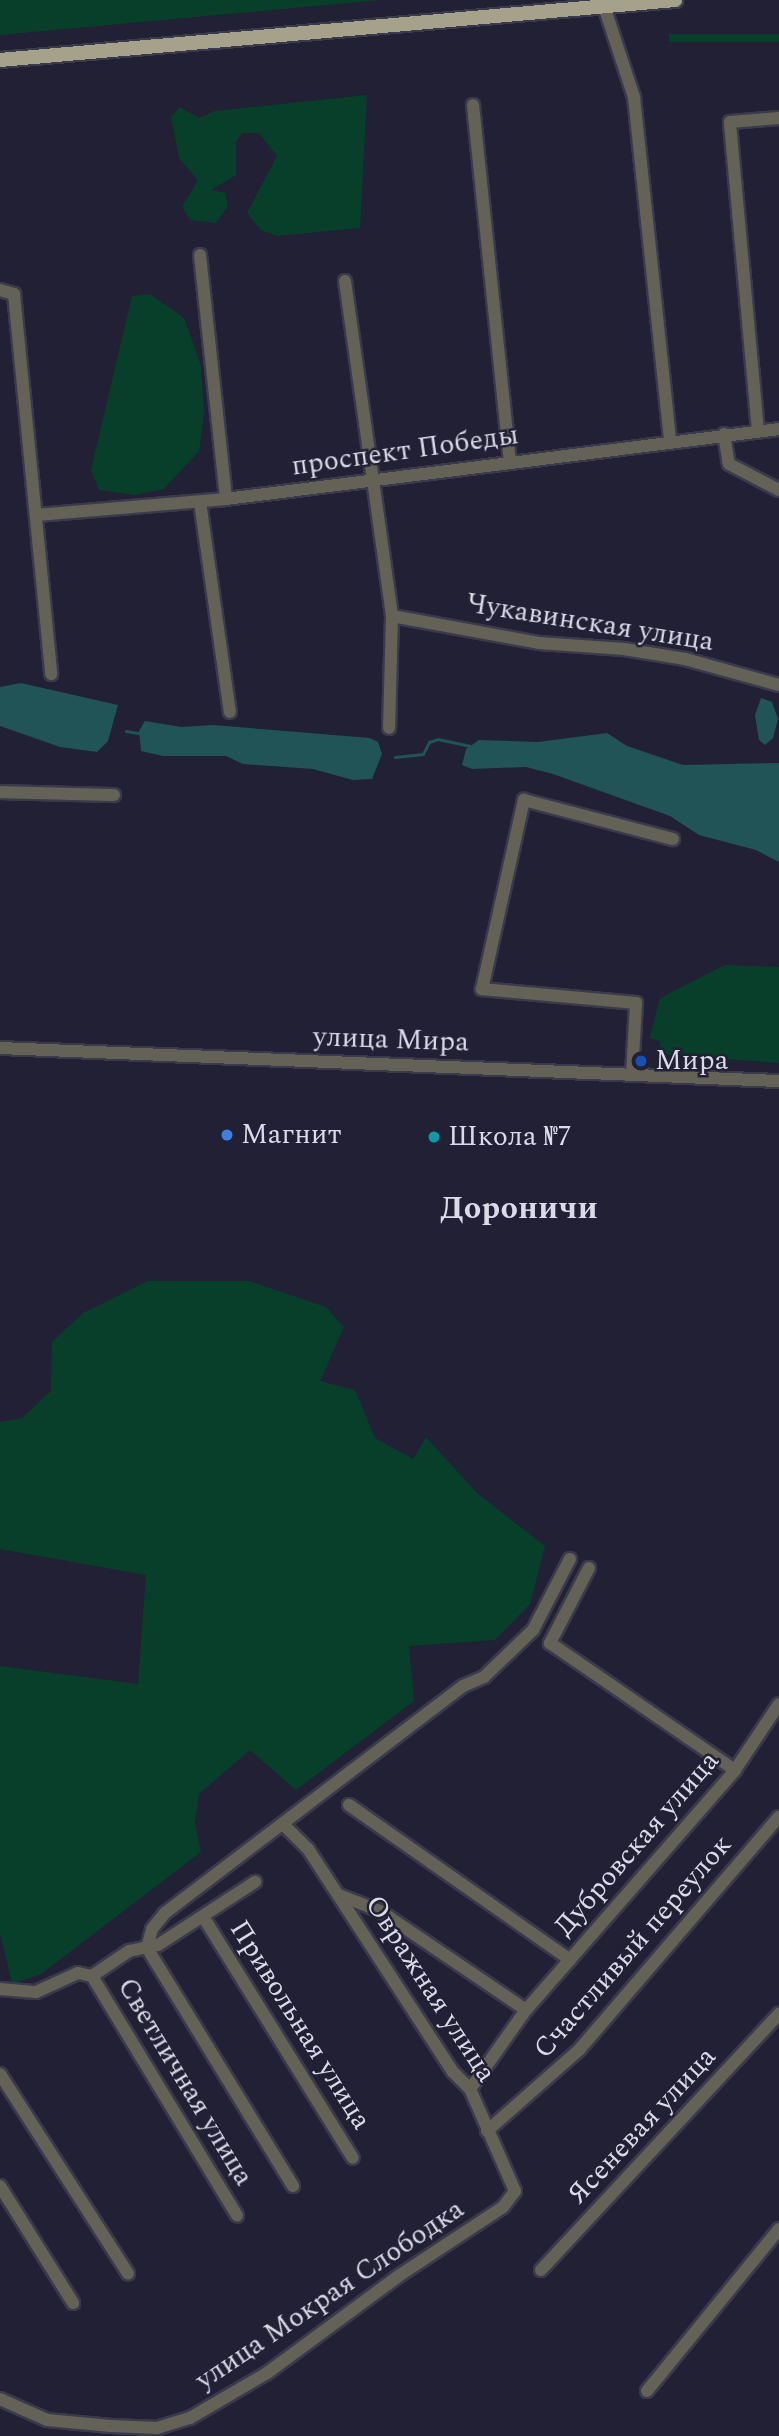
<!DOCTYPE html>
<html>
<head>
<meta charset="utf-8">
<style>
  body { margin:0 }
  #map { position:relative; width:779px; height:2436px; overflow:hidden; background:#212034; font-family:Spectral,serif }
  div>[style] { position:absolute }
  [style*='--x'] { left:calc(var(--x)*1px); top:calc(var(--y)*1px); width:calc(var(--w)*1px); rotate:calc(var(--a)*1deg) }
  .green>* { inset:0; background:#083f2b; transform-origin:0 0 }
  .water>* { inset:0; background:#205456 }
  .stream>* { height:2.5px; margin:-1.25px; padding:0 1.25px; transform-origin:1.25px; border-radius:1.25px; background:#205456 }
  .roads { filter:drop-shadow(2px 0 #3b3a4d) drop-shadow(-2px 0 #3b3a4d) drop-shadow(0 2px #3b3a4d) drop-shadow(0 -2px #3b3a4d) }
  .minor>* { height:12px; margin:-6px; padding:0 6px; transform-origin:6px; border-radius:6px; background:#646257 }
  .major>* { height:14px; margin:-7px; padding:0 7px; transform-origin:7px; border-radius:7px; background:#a5a18a }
  .dots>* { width:19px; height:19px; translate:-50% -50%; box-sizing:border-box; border:4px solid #212034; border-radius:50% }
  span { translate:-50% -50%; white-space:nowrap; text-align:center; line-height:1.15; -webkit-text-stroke:5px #212034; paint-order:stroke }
  .street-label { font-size:28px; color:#dadae8 }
  .poi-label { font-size:28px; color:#dadae8 }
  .left { translate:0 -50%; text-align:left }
  .quarter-label { font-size:32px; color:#dadae8; font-weight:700 }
</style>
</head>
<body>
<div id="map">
  <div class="green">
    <i style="clip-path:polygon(0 0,381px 0,0 35px)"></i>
    <i style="left:779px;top:34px;width:8px;height:110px;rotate:90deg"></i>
    <i style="clip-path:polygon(367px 95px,360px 228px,277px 236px,261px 230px,247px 213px,277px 156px,259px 133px,242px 133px,236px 142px,236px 175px,211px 190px,225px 193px,228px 206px,216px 223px,190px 220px,182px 207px,198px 180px,179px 158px,171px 117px,180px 107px,199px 118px,215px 111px)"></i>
    <i style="clip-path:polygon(150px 294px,184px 318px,201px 366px,204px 413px,199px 451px,164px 489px,135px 495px,99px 490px,91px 470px,132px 296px)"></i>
    <i style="clip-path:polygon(725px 965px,779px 967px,779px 1063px,661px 1054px,660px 1041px,650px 1038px,660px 998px)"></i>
    <i style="clip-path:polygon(148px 1281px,249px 1281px,326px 1307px,344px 1327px,320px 1381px,355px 1390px,375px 1438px,413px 1459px,426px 1437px,477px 1493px,545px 1546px,530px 1604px,495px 1640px,409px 1646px,414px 1701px,296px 1790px,250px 1750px,199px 1794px,195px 1823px,201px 1852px,41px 1974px,12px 1984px,0 1933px,0 1666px,138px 1684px,146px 1575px,0 1549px,0 1422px,22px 1418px,51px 1391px,52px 1342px,83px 1313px)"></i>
  </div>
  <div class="water">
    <i style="clip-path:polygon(21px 683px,118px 705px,108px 741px,97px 752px,60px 747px,0 726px,0 687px)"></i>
    <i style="clip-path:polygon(761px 698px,772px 702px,778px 719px,773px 738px,765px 745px,759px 740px,755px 715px)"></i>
    <i style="clip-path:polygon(145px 721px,181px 727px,213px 725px,370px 738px,378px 742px,382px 754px,372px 779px,353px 780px,313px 769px,243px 764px,226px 756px,163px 756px,141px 751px,139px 731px)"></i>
    <i style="clip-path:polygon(607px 733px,627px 746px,683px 765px,779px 763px,779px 862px,756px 850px,699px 835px,670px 816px,553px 774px,526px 767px,472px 769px,462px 765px,466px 749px,479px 740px,538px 742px)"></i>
  </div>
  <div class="stream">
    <i style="--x:126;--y:731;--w:13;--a:9"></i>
    <i style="--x:395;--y:757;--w:28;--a:-6"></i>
    <i style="--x:423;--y:754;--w:13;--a:-63"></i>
    <i style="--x:429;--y:742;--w:9;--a:-18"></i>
    <i style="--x:438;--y:739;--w:33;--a:12"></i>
  </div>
  <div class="roads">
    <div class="minor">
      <i style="--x:604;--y:6;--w:96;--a:71.8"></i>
      <i style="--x:634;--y:97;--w:347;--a:84"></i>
      <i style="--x:473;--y:105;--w:358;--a:84.1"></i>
      <i style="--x:200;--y:255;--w:245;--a:83.9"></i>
      <i style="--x:345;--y:281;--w:338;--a:82"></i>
      <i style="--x:392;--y:616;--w:112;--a:91.5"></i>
      <i style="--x:0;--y:290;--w:15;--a:16"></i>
      <i style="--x:14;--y:294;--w:382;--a:84.4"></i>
      <i style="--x:758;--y:431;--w:310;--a:-95.2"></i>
      <i style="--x:730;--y:122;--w:49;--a:-4.7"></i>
      <i style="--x:724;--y:434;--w:30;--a:81"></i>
      <i style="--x:729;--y:464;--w:56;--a:27.5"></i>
      <i style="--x:200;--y:502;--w:212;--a:81.9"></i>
      <i style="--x:37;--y:515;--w:190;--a:-4.8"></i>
      <i style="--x:226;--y:499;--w:557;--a:-7.21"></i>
      <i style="--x:392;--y:616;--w:149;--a:10.4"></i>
      <i style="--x:539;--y:643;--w:85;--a:4"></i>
      <i style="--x:624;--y:649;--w:62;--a:9.3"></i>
      <i style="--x:685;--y:659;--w:98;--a:15.5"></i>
      <i style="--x:0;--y:792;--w:114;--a:1.5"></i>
      <i style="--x:0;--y:1048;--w:780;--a:2.43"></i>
      <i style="--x:632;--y:1075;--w:72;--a:-86.8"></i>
      <i style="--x:636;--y:1003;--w:155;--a:-174.8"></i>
      <i style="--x:482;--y:989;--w:194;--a:-77.5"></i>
      <i style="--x:524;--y:800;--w:154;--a:14.7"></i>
      <i style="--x:589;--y:1568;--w:85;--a:117.5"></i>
      <i style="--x:550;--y:1643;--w:224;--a:34.5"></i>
      <i style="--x:349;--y:1805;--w:270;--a:35"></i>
      <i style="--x:339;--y:1895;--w:44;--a:21.3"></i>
      <i style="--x:380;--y:1911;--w:176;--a:34.1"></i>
      <i style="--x:204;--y:1918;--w:282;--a:58.2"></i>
      <i style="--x:92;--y:1976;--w:280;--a:58.8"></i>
      <i style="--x:0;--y:1989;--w:36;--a:5"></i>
      <i style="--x:36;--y:1992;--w:46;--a:-24.3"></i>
      <i style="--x:78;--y:1973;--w:14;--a:12"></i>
      <i style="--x:92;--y:1976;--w:45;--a:-34"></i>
      <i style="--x:129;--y:1951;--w:30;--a:-12"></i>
      <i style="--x:158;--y:1945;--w:116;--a:-33"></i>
      <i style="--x:0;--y:2074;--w:237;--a:57.3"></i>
      <i style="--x:470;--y:2089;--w:97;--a:-54.7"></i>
      <i style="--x:526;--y:2010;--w:318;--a:-48.9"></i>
      <i style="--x:735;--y:1770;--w:79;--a:-56.3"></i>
      <i style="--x:487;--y:2131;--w:123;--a:-41.4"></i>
      <i style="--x:579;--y:2050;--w:307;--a:-49.4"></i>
      <i style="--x:0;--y:2186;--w:138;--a:58"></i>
      <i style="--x:293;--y:2186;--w:279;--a:-121.5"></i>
      <i style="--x:147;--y:1948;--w:20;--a:-75"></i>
      <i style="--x:152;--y:1929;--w:21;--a:-51"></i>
      <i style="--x:165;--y:1913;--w:375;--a:-37.3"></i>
      <i style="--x:463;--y:1686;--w:23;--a:-23"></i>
      <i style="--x:484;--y:1677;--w:68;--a:-43.8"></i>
      <i style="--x:533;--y:1630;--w:80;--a:-62.5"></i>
      <i style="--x:541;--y:2270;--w:350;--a:-47.1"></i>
      <i style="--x:647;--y:2391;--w:209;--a:-50.8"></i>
      <i style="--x:0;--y:2399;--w:51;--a:24.1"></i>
      <i style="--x:47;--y:2420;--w:64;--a:5.4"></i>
      <i style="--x:111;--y:2426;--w:46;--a:2.5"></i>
      <i style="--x:157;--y:2428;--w:34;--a:-17"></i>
      <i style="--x:190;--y:2418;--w:89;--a:-30.3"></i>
      <i style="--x:267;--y:2373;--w:162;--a:-36.4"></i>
      <i style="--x:397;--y:2277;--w:127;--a:-33.4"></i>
      <i style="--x:503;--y:2207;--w:20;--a:-53"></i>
      <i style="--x:515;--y:2191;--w:111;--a:-113.8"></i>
      <i style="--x:470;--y:2089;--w:24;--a:-135"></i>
      <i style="--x:453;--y:2072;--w:266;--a:-123"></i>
      <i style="--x:308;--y:1849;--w:33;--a:-135"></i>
    </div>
    <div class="major">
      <i style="--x:0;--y:60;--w:678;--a:-5.08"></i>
    </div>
  </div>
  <div class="dots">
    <i style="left:641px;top:1061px;background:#1a4fb4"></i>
    <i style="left:227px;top:1135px;background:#3f7fe0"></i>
    <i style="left:434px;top:1137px;background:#0f9aa8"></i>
  </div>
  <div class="street-label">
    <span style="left:405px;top:451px;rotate:-8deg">проспект Победы</span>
    <span style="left:590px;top:623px;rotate:9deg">Чукавинская улица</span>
    <span style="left:391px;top:1040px;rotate:2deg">улица Мира</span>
    <span style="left:637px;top:1844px;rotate:-49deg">Дубровская улица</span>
    <span style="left:633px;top:1947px;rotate:-49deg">Счастливый переулок</span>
    <span style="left:430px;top:1989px;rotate:57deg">Овражная улица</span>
    <span style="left:300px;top:2025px;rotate:58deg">Привольная улица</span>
    <span style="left:185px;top:2082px;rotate:59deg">Светличная улица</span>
    <span style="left:642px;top:2126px;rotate:-47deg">Ясеневая улица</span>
    <span style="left:330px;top:2295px;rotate:-34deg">улица Мокрая Слободка</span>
  </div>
  <div class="poi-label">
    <span class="left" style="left:655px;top:1061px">Мира</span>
    <span class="left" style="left:241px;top:1135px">Магнит</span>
    <span class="left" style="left:448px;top:1137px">Школа №7</span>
  </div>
  <div class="quarter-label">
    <span style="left:519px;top:1209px">Дороничи</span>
  </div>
</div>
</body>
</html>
